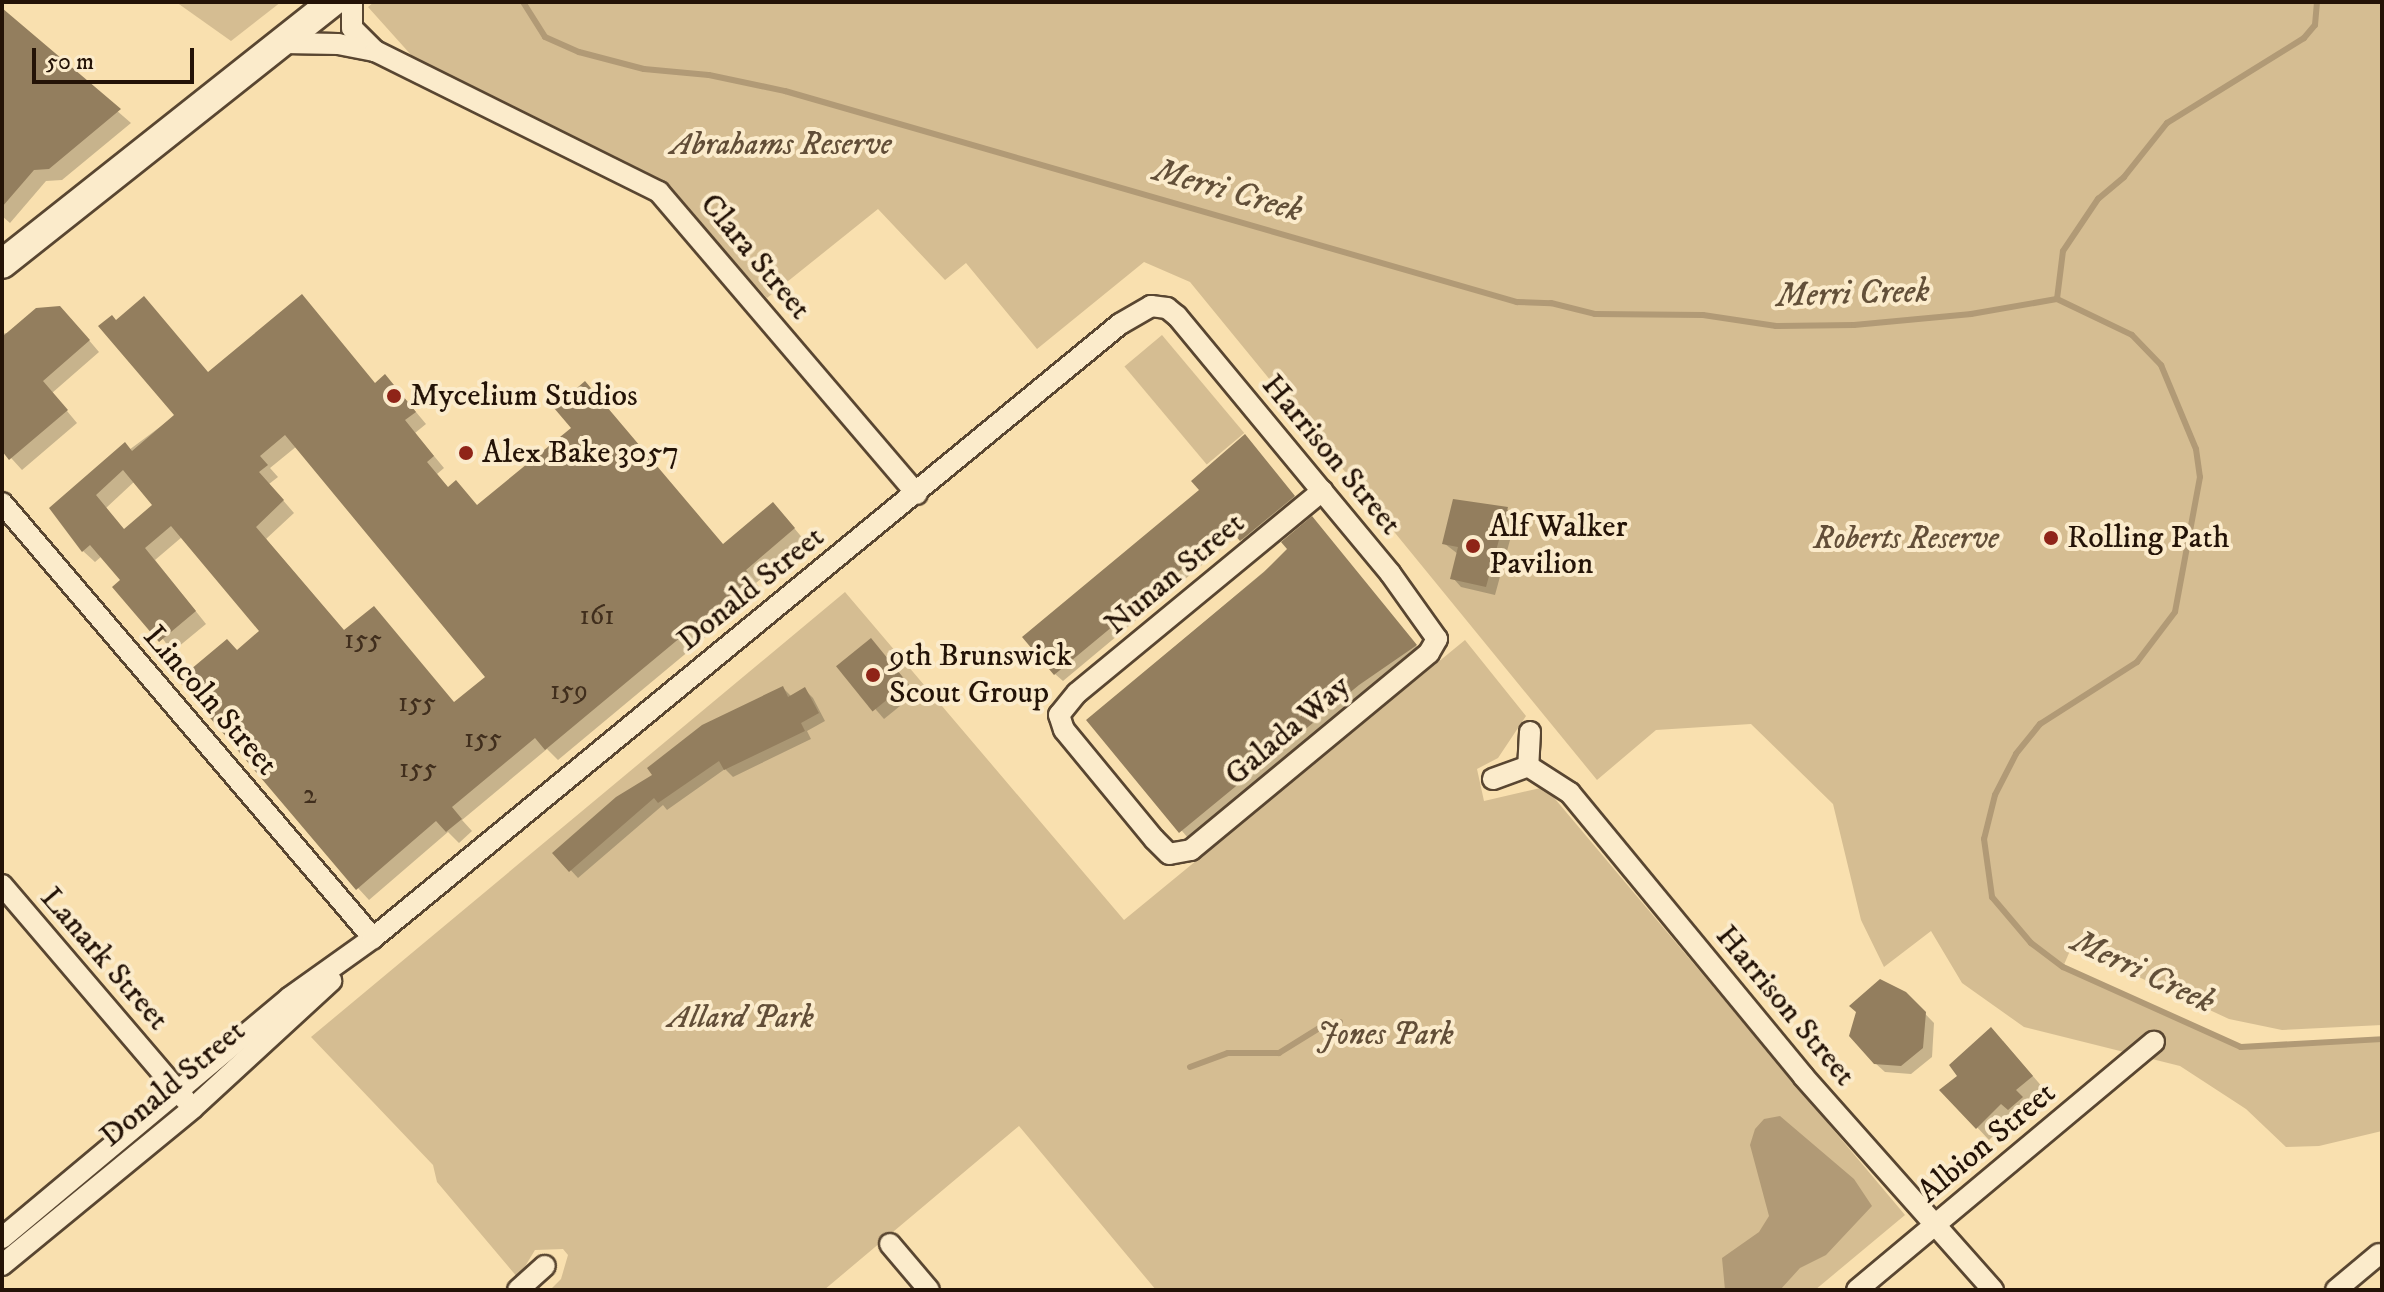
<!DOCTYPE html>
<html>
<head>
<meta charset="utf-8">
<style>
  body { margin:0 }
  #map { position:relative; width:2384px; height:1292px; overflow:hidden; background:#f9e0af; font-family:"IM FELL DW Pica",serif }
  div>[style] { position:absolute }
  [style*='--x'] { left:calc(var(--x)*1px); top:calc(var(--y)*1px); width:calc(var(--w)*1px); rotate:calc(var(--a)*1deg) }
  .green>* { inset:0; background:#d5bd92; transform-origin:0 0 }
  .water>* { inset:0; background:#b19a76 }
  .shadow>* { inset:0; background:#0003 }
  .stream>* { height:6px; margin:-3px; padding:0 3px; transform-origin:3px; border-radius:3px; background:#b19a76 }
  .building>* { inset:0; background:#937e5e; transform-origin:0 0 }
  .roads { filter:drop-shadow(2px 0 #594631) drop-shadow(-2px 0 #594631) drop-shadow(0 2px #594631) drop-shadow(0 -2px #594631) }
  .street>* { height:20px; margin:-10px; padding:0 10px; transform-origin:10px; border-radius:10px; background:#fbebcb }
  .secondary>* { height:28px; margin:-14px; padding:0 14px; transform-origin:14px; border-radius:14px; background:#fbebcb }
  .dots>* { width:22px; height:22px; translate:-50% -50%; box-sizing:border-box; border:4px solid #fbebcb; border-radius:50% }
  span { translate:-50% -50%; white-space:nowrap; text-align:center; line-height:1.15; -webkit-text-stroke:8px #fbebcb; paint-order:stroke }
  .number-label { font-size:28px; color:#402e1d }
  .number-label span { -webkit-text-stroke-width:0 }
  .park-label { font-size:32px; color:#624e38; font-style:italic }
  .street-label { font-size:32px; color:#241307 }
  .poi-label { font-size:32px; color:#241307 }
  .left { translate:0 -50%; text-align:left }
  .water-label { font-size:34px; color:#635039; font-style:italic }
  .frame { position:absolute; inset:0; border:4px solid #241307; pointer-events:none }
  .scale { position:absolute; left:32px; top:48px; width:162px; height:36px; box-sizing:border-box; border:4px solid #241307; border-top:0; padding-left:10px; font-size:24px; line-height:28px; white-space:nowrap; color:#241307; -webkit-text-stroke:6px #fbebcb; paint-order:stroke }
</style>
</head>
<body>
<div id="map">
  <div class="green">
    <i style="clip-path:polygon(176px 2px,281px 2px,231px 41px)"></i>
    <i style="clip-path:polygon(374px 2px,2382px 2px,2382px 1025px,2282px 1030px,2229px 1019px,2072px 946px,2063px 967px,2241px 1047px,2382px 1039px,2382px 1131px,2319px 1146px,2286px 1147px,2246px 1109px,2180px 1066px,2024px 1027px,1962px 983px,1931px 931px,1884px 967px,1861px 920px,1833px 804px,1751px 724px,1656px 730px,1597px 780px,1190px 282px,1144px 262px,1037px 349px,966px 263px,945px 280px,878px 209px,767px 298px,662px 180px,412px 56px,368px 7px)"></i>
    <i style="left:1162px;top:335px;width:128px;height:49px;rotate:50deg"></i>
    <i style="clip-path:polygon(845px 592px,1124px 920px,1465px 640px,1526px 716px,1498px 758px,1477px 769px,1484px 801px,1545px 787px,1905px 1215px,1815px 1290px,1156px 1290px,1019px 1126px,824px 1290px,550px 1290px,561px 1279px,568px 1255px,563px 1249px,535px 1250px,518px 1278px,437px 1182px,433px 1165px,311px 1037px)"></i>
  </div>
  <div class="water">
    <i style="clip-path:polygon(1780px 1116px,1854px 1179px,1872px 1206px,1826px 1255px,1800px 1268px,1780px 1290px,1725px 1290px,1722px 1258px,1759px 1232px,1769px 1216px,1750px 1145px,1755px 1129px,1764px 1119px)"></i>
  </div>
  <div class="shadow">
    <i style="clip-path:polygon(2px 11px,131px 123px,62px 180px,46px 181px,10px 223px,2px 216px)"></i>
    <i style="clip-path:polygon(71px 319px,99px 352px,52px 393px,77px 423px,22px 470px,2px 448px,2px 334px)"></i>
    <i style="clip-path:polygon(evenodd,209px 374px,396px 388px,426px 424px,415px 433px,444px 468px,437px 474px,449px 489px,478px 506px,724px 546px,784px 516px,805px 541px,756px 583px,762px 590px,558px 760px,547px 749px,462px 820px,472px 831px,459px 843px,448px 832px,369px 900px,358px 888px,237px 652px,262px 631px,182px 537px,155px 560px,206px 624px,172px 652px,123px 581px,102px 556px,95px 562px,83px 551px,51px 508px,176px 415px,209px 374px,297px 446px,488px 678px,455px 704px,345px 632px,266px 539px,294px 513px,269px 484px,278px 477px,270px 468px,297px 446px,209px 374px,135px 481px,155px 505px,125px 531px,106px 508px,135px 481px)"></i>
    <i style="clip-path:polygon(1252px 445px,1301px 505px,1249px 547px,1238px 535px,1063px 681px,1055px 674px,1202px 491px)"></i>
    <i style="clip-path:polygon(1507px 509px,1516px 518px,1495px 595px,1461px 587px,1453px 578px,1458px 554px,1445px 544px)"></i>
    <i style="clip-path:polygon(1318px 526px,1422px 653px,1366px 692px,1188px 838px,1088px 720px)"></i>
    <i style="clip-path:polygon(880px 650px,916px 693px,884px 719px,839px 667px)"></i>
    <i style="clip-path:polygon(783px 688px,792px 697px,805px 690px,813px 698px,825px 721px,807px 731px,811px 739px,733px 777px,725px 769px,667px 810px,663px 805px,578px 878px,555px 853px)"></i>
    <i style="clip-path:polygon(1905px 993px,1934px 1023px,1932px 1057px,1911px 1074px,1885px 1072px,1875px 1063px)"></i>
    <i style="clip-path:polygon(2003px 1041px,2044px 1089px,2027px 1104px,2033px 1110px,2021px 1121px,2015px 1114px,1989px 1140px,1942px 1090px)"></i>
  </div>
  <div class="stream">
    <i style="--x:523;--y:2;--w:41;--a:57.8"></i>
    <i style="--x:545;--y:37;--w:37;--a:24"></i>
    <i style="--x:579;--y:52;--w:67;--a:14.7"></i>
    <i style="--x:644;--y:69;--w:65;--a:5.3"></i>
    <i style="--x:709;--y:75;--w:78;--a:11.9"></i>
    <i style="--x:785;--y:91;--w:762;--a:16.08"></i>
    <i style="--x:1517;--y:302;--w:34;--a:2"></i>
    <i style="--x:1551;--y:303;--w:45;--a:14"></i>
    <i style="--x:1595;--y:314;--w:108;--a:0.5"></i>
    <i style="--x:1703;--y:315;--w:74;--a:8.6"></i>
    <i style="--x:1776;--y:326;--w:78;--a:-0.7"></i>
    <i style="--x:1854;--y:325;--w:118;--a:-5.4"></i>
    <i style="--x:1971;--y:314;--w:87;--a:-9.9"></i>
    <i style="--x:2057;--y:299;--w:83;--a:25.6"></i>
    <i style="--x:2132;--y:335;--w:42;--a:46"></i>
    <i style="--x:2161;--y:365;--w:91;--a:67.4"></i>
    <i style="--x:2196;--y:449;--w:28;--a:82"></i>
    <i style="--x:2200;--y:477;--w:137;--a:100.5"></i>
    <i style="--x:2175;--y:612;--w:63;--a:127.2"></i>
    <i style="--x:2137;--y:662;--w:115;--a:147.4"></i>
    <i style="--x:2040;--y:724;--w:38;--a:129"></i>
    <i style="--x:2016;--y:754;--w:46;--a:117.1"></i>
    <i style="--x:1995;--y:795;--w:45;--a:104"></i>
    <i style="--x:1984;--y:839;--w:59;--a:82.1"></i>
    <i style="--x:1992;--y:897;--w:60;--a:49.7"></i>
    <i style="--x:2031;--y:943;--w:40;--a:37"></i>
    <i style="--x:2063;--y:967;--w:195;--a:24.2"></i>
    <i style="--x:2241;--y:1047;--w:141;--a:-3.2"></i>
    <i style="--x:2057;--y:299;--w:48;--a:-82.9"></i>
    <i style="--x:2063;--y:251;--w:63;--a:-56.1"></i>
    <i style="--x:2098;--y:199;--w:34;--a:-40"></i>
    <i style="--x:2124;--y:177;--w:69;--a:-51.5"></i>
    <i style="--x:2167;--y:123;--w:161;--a:-31.8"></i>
    <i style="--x:2304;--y:38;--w:17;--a:-50"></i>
    <i style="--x:2315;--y:25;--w:23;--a:-85"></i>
    <i style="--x:1190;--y:1067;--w:40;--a:-20.2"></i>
    <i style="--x:1228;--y:1053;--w:51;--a:0"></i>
    <i style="--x:1279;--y:1053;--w:59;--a:-31.8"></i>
    <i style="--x:1329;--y:1022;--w:11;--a:0"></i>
  </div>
  <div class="building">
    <i style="clip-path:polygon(2px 8px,121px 109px,49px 169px,34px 170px,2px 207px)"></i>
    <i style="clip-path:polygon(evenodd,302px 294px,375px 383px,385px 374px,416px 412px,405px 420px,434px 456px,427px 462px,448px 487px,456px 480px,477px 505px,571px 428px,554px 408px,585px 381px,723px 544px,773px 502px,795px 528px,746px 570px,752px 578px,545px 750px,535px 738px,452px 807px,462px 819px,446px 832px,436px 821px,356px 890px,178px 680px,227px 639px,237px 650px,259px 631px,171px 526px,145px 548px,196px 611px,159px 642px,112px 587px,120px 580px,90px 545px,82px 552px,49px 508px,125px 442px,132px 451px,174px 415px,98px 326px,112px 315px,116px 320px,144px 296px,208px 372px,302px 294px,285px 435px,485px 677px,454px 702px,374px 606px,344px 630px,256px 527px,284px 500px,259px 472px,268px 465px,260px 456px,285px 435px,302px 294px,123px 470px,152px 505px,124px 529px,96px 495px,123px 470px)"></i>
    <i style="clip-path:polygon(60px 306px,90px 340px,43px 381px,68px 410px,9px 460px,2px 451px,2px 337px,36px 308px)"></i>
    <i style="clip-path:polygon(1245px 434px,1295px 496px,1240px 541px,1230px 529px,1054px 675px,1022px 637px,1199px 490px,1191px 481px)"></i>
    <i style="clip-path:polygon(1453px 499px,1508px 507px,1486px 587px,1450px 579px,1458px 547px,1442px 544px)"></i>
    <i style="clip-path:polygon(1312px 516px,1417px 645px,1359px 685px,1179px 833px,1086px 720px,1264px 572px,1287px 549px,1281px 542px)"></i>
    <i style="left:871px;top:638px;width:58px;height:45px;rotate:51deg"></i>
    <i style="clip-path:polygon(783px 686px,788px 697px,805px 687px,819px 713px,801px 723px,805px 731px,724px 770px,719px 761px,658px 803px,654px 798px,569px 872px,552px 853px,616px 797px,652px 775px,647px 768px,702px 725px)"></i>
    <i style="clip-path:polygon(1880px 979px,1906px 992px,1926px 1012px,1923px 1048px,1901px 1066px,1874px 1064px,1849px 1036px,1856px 1012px,1849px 1006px)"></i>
    <i style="clip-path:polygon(1991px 1027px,2033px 1076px,2016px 1090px,2023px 1097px,2008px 1110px,2001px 1104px,1976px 1129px,1939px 1090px,1957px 1076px,1949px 1065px)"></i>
  </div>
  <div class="roads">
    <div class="street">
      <i style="--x:352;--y:2;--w:26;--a:90"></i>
      <i style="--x:352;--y:28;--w:33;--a:45"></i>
      <i style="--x:284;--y:43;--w:54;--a:1.1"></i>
      <i style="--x:338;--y:44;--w:38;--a:11"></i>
      <i style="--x:375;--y:51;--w:317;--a:26.4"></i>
      <i style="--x:659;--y:192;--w:397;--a:49.5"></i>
      <i style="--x:2;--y:503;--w:572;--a:49.54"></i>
      <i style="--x:1530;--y:732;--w:34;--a:93"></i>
      <i style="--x:1528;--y:766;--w:50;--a:32.7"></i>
      <i style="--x:1570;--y:793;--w:367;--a:50.5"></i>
      <i style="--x:1803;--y:1076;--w:286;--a:48.4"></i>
      <i style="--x:1493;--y:779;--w:37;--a:-20"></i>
      <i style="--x:2;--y:885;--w:282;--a:49.5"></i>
      <i style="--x:2;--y:1238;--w:374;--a:-39.9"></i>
      <i style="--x:289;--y:998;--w:103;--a:-35.5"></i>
      <i style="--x:373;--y:938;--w:967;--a:-39.42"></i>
      <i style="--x:1120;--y:324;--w:36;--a:-30"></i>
      <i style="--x:1151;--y:306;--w:16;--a:7"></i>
      <i style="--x:1167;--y:308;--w:13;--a:39"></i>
      <i style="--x:1177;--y:316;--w:227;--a:50.4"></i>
      <i style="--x:1322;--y:491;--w:107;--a:50.3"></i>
      <i style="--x:1390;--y:573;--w:81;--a:54.5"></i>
      <i style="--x:1437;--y:639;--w:16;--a:120"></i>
      <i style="--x:1429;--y:653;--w:309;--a:140.4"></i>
      <i style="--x:1191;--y:850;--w:22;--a:170"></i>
      <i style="--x:1169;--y:854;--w:21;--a:-135"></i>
      <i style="--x:1154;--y:839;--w:141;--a:-129.5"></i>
      <i style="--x:1064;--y:730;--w:16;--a:-108"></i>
      <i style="--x:1059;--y:715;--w:28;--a:-51"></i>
      <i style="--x:1077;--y:693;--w:318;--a:-39.5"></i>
      <i style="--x:890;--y:1244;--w:60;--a:49.7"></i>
      <i style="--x:2;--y:1265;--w:247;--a:-39.4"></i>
      <i style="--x:193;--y:1108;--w:188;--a:-42.6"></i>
      <i style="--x:518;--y:1290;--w:36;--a:-42"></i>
      <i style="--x:1857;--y:1290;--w:387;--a:-39.9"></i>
      <i style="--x:2336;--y:1290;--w:56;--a:-39.9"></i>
    </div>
    <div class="secondary">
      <i style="--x:2;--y:264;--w:422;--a:-38.4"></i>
    </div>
  </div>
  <div class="dots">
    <i style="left:394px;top:396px;background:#8f2418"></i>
    <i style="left:466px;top:453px;background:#8f2418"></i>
    <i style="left:2051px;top:538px;background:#8f2418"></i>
    <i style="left:1473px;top:546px;background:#8f2418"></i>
    <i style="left:873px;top:675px;background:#8f2418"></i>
  </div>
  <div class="number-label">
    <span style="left:597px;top:616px">161</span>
    <span style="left:363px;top:640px">155</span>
    <span style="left:569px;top:691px">159</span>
    <span style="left:417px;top:703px">155</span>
    <span style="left:483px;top:739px">155</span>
    <span style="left:418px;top:769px">155</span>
    <span style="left:310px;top:795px">2</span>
  </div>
  <div class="park-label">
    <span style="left:781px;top:145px">Abrahams Reserve</span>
    <span style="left:1906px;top:539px">Roberts Reserve</span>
    <span style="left:741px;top:1018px">Allard Park</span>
    <span style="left:1385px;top:1035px">Jones Park</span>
  </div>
  <div class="street-label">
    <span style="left:755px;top:257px;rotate:50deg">Clara Street</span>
    <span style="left:1331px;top:455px;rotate:50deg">Harrison Street</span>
    <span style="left:1175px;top:574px;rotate:-40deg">Nunan Street</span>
    <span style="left:751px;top:589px;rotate:-39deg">Donald Street</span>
    <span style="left:210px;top:701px;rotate:49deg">Lincoln Street</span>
    <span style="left:1288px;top:731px;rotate:-40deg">Galada Way</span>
    <span style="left:104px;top:959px;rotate:49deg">Lanark Street</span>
    <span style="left:1785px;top:1006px;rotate:50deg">Harrison Street</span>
    <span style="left:173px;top:1084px;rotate:-40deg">Donald Street</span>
    <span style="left:1987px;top:1143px;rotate:-40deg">Albion Street</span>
  </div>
  <div class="poi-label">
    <span class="left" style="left:410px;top:396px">Mycelium Studios</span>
    <span class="left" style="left:482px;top:453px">Alex Bake 3057</span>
    <span class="left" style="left:1489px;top:546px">Alf Walker<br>Pavilion</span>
    <span class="left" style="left:2067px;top:538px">Rolling Path</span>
    <span class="left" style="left:889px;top:675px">9th Brunswick<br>Scout Group</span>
  </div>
  <div class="water-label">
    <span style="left:1228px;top:191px;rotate:16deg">Merri Creek</span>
    <span style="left:1853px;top:294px;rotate:-2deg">Merri Creek</span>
    <span style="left:2143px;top:972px;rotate:25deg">Merri Creek</span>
  </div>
  <div class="frame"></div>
  <div class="scale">50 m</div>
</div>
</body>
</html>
